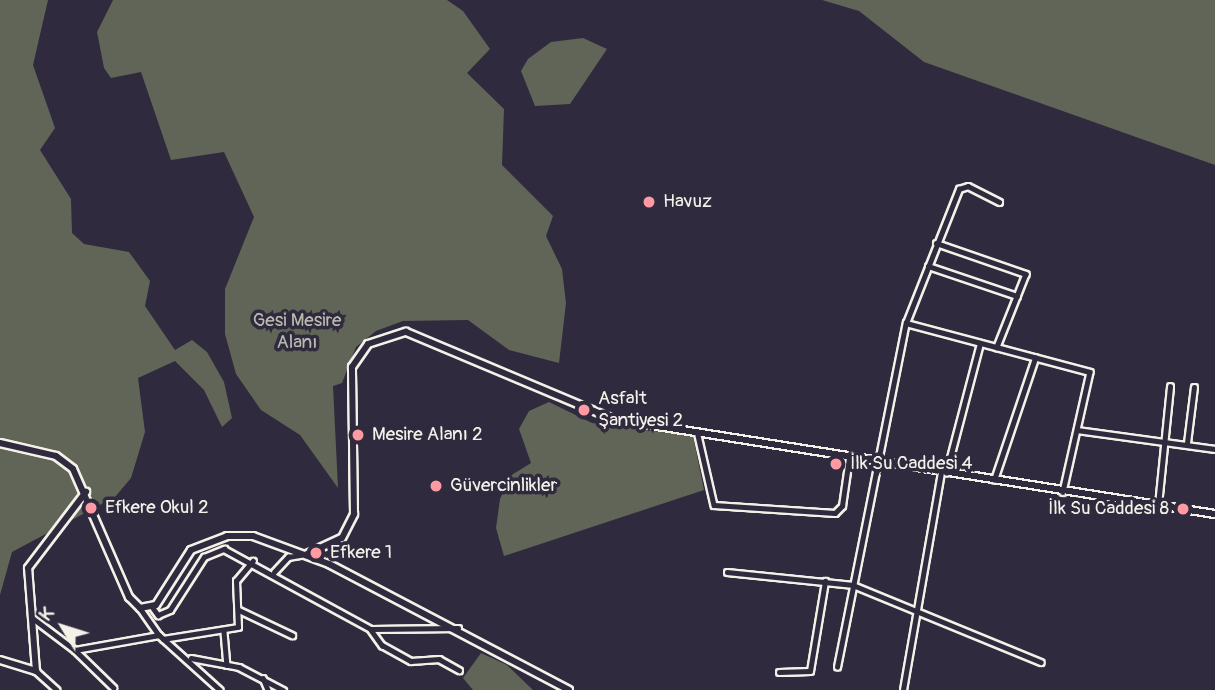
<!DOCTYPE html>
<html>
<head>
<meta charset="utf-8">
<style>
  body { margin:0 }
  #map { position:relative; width:1215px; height:690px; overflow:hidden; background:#2f2a3d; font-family:Pangolin,sans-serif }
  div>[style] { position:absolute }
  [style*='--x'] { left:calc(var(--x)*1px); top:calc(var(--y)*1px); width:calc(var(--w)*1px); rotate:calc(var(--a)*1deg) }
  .green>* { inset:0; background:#606558 }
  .roads { filter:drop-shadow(2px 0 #f4f1e8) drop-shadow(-2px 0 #f4f1e8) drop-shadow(0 2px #f4f1e8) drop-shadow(0 -2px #f4f1e8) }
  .minor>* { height:4.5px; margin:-2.25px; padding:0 2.25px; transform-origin:2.25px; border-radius:2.25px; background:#2f2a3d }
  .tertiary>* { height:6px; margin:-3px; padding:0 3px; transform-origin:3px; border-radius:3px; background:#2f2a3d }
  .dots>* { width:19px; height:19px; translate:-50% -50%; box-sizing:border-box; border:4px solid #2f2a3d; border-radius:50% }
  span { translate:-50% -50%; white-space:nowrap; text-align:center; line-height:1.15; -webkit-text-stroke:7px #2f2a3d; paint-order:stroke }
  .poi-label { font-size:19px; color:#f4f1e8 }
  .left { translate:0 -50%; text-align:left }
  .right { translate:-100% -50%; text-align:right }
  .park-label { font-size:19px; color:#b9b9ae }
  .north { position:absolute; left:28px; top:592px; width:70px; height:70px; -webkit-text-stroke:5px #2f2a3d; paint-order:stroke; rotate:308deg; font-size:19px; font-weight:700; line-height:28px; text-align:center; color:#f4f1e8 }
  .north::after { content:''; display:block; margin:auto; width:24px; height:32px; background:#f4f1e8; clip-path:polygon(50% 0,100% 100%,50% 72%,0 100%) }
</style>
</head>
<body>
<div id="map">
  <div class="green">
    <i style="clip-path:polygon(0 0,48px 0,33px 65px,55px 128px,40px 150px,71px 199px,72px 233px,84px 244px,129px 252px,150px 281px,145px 306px,175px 350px,192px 340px,207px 352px,224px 382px,232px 418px,222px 427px,204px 390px,175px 361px,138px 378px,145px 432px,131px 478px,115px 497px,12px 552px,0 595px)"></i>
    <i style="clip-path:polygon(113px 0,447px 0,463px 11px,490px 49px,467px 73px,504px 109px,502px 165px,553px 216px,546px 236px,562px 269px,566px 303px,559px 363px,509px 350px,468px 320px,403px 321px,376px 331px,356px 347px,342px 383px,333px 386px,338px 488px,300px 435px,261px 410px,236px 374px,225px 334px,225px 289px,254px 217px,224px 152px,171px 160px,141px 72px,111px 78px,104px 68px,97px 32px)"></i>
    <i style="clip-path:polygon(822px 0,1215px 0,1215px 165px,924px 62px,859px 11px)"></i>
    <i style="clip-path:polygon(583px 38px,607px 49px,570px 104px,535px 106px,521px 71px,528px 59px,551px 42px)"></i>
    <i style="clip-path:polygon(549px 402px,592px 423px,693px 436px,704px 490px,504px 556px,496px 528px,500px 499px,510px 476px,531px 463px,519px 429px,529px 411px)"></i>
    <i style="clip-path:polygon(481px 653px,507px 665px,533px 690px,473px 690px,463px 678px)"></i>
  </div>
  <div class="roads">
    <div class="minor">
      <i style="--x:936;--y:243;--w:95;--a:19"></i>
      <i style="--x:1026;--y:274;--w:79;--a:111.7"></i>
      <i style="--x:928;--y:266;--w:94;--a:18.6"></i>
      <i style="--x:906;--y:323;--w:190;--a:14.9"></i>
      <i style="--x:1090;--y:372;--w:123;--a:102.7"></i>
      <i style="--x:1077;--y:430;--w:139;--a:7.8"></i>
      <i style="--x:697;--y:431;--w:76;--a:77.1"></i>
      <i style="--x:714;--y:505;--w:121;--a:3.8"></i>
      <i style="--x:835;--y:513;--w:10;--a:-45"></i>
      <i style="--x:842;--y:506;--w:49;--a:-81.7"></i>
      <i style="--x:1187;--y:443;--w:56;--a:-82.9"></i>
      <i style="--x:946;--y:473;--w:134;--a:-75.3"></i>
      <i style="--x:994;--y:480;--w:129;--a:-71.4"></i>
      <i style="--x:1158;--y:505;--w:119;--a:-84.2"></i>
      <i style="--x:274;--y:572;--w:21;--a:-47"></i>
      <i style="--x:288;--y:557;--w:13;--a:-9"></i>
      <i style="--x:727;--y:572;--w:127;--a:5.9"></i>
      <i style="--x:853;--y:585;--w:203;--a:22.3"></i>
      <i style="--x:140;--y:608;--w:33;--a:55"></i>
      <i style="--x:159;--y:635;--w:82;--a:42"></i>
      <i style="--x:153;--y:608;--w:9;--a:54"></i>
      <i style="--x:158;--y:615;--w:13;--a:-23"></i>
      <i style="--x:170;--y:610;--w:63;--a:-57.3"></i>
      <i style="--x:204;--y:557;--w:22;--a:-22"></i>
      <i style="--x:224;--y:549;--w:167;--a:28.6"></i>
      <i style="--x:371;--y:629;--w:87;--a:-0.7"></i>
      <i style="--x:239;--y:610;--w:59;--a:25.3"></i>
      <i style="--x:34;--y:619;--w:51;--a:37.1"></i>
      <i style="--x:75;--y:650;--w:85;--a:-10.1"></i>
      <i style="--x:371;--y:630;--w:19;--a:54"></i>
      <i style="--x:382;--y:645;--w:33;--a:29"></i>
      <i style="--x:411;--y:661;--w:28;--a:-4"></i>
      <i style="--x:439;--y:659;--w:23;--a:29"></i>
      <i style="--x:224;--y:632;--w:33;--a:85"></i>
      <i style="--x:163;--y:639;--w:76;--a:-9.1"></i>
      <i style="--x:238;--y:627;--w:46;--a:-92.5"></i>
      <i style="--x:236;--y:581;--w:26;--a:-50"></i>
      <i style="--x:75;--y:650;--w:54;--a:44.3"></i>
      <i style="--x:191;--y:658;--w:49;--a:10.6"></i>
      <i style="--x:239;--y:667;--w:50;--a:27.6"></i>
      <i style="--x:837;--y:667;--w:351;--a:-78.7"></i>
      <i style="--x:906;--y:323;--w:144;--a:-68.4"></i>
      <i style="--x:959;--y:189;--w:9;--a:-18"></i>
      <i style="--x:968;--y:186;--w:35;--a:27"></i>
      <i style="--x:36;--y:671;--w:28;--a:42"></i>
      <i style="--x:779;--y:672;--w:31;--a:-2"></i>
      <i style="--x:810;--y:671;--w:91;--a:-80.5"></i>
      <i style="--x:263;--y:678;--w:13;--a:67"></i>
      <i style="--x:903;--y:690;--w:220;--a:-80.1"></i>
    </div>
    <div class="tertiary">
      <i style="--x:0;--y:443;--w:57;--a:13.1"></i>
      <i style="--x:56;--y:456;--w:21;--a:37"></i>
      <i style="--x:73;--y:469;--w:140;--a:66.4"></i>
      <i style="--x:129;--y:597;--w:16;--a:45"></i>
      <i style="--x:140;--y:608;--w:16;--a:-11"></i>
      <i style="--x:156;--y:605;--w:65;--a:-57.5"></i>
      <i style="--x:191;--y:550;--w:39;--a:-21"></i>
      <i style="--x:227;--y:536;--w:26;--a:0"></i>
      <i style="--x:253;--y:536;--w:81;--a:20.2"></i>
      <i style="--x:329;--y:564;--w:271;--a:27.7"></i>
      <i style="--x:307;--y:554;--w:38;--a:-25"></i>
      <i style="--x:342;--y:538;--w:27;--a:-63"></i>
      <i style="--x:354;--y:514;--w:147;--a:-90.8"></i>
      <i style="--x:352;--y:367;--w:28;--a:-55"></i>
      <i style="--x:368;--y:344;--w:40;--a:-18"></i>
      <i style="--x:406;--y:332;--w:225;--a:22.8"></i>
      <i style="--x:613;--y:419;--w:609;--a:8.97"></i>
      <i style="--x:0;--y:660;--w:38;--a:17"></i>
      <i style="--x:36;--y:671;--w:103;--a:-94.4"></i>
      <i style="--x:28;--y:568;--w:96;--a:-52.7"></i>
    </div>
  </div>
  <div class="dots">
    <i style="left:649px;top:202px;background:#ff9aa2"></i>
    <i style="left:584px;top:410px;background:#ff9aa2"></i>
    <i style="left:358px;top:435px;background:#ff9aa2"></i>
    <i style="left:836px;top:464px;background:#ff9aa2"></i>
    <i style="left:436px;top:486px;background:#ff9aa2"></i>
    <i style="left:91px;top:508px;background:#ff9aa2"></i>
    <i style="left:1183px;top:509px;background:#ff9aa2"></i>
    <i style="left:316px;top:553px;background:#ff9aa2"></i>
  </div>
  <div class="poi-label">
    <span class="left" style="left:663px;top:202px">Havuz</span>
    <span class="left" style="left:598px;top:410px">Asfalt<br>Şantiyesi 2</span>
    <span class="left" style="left:372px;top:435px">Mesire Alanı 2</span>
    <span class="left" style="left:850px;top:464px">İlk Su Caddesi 4</span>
    <span class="left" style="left:450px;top:486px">Güvercinlikler</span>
    <span class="left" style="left:105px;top:508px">Efkere Okul 2</span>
    <span class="right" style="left:1169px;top:509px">İlk Su Caddesi 8</span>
    <span class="left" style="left:330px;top:553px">Efkere 1</span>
  </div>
  <div class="park-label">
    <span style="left:297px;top:332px">Gesi Mesire<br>Alanı</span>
  </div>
  <div class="north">K</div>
</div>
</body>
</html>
